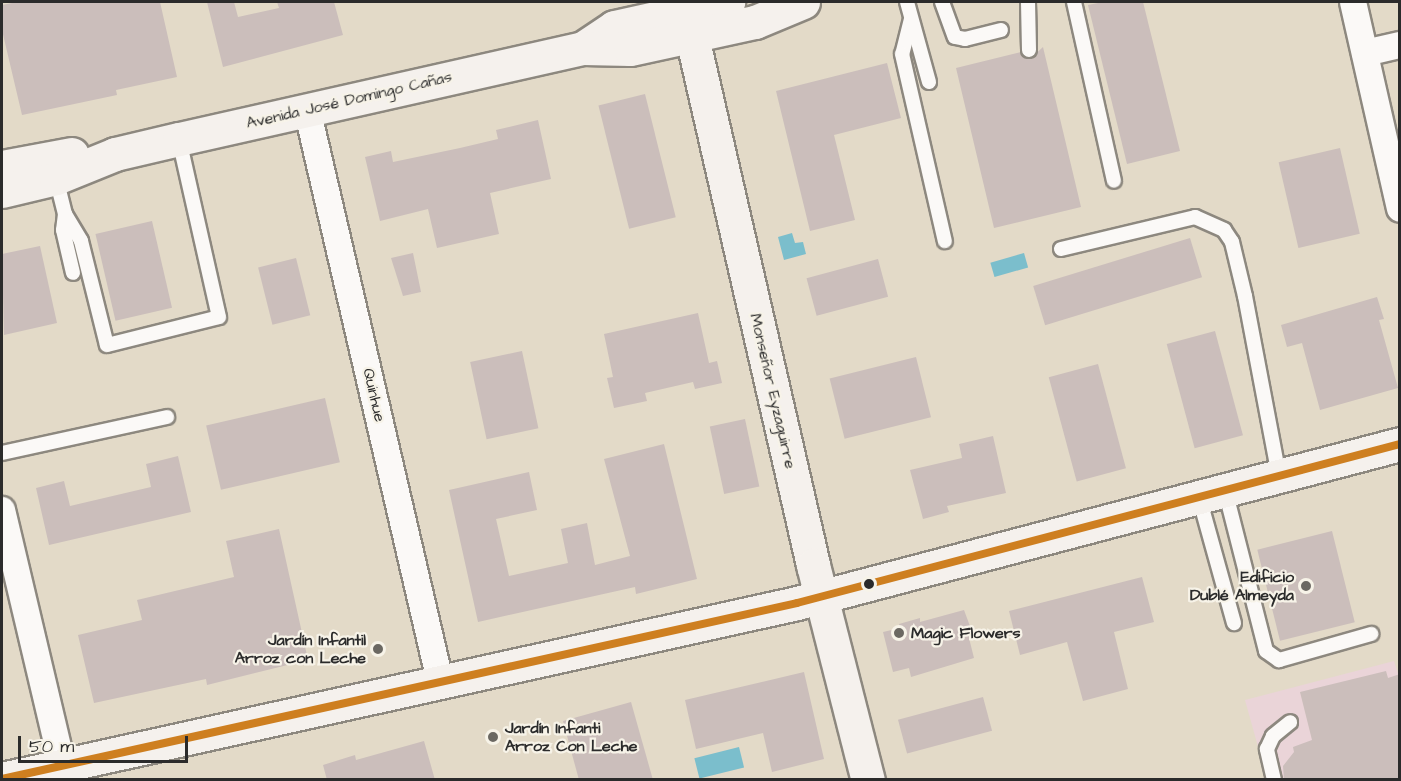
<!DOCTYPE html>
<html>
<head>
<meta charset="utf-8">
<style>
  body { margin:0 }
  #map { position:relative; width:1401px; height:781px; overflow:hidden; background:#e3dac8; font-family:"Architects Daughter",sans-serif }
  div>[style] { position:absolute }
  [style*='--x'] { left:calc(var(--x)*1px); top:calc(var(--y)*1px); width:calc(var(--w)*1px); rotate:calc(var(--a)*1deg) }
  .built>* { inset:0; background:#ead4d8 }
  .water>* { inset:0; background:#7bbecc; transform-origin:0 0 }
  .building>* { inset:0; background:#cbbebb; transform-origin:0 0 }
  .roads { filter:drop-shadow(2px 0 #8d887f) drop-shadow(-2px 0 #8d887f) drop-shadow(0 2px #8d887f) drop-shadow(0 -2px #8d887f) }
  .lane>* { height:14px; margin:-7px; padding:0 7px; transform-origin:7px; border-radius:7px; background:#fbf9f7 }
  .street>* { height:26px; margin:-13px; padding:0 13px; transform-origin:13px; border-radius:13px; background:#fbf9f7 }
  .secondary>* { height:33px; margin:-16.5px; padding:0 16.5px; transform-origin:16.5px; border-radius:16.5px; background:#f5f1ed }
  .bus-1>* { height:8px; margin:-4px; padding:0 4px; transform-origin:4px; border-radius:4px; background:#ce7f20 }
  .dots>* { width:16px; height:16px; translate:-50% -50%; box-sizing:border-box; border:3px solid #f7f3e8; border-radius:50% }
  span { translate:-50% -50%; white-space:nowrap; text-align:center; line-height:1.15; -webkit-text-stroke:4.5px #f7f3e8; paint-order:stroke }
  .street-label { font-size:16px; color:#2b2b2b }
  .poi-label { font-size:16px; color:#2b2b2b; font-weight:700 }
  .right { translate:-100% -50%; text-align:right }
  .left { translate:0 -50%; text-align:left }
  .frame { position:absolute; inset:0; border:3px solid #2b2b2b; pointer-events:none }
  .scale { position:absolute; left:18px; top:736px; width:170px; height:27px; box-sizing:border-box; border:3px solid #2b2b2b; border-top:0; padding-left:8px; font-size:18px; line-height:21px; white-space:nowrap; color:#2b2b2b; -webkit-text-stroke:4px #f7f3e8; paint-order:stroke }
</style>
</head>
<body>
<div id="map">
  <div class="built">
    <i style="clip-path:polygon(1394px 661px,1400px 680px,1399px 779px,1267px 779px,1245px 700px)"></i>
  </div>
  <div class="water">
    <i style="clip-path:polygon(792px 233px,795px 243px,803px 242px,806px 254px,784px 260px,778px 237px)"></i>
    <i style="left:1024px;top:253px;width:15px;height:35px;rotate:74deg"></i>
    <i style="left:739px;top:747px;width:21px;height:46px;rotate:76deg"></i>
  </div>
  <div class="building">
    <i style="clip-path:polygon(17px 2px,160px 2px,177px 77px,116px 90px,117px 95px,22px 115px,2px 30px,2px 5px)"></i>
    <i style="clip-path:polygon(207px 2px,234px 2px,238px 17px,279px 8px,277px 2px,334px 2px,343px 35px,223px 67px)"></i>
    <i style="clip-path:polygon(1103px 2px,1143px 2px,1180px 151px,1127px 164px,1088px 5px)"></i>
    <i style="clip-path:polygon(1043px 47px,1081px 207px,994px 228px,956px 68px,1021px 52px,1030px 59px)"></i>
    <i style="clip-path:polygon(887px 63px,901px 118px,834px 135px,855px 220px,810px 231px,776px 91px)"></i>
    <i style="left:645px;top:94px;width:127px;height:48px;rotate:76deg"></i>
    <i style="clip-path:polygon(538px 120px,551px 179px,490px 193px,499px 234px,437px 248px,428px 209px,380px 221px,365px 157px,391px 151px,393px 162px,460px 148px,498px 139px,496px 130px)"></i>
    <i style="left:1340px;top:148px;width:88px;height:63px;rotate:77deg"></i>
    <i style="left:152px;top:221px;width:89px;height:58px;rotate:77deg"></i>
    <i style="left:1190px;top:238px;width:41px;height:164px;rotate:73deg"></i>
    <i style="clip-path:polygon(40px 246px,57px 323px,4px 335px,2px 254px)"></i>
    <i style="clip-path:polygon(413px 253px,421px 292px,403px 296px,391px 258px)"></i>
    <i style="left:296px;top:258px;width:59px;height:39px;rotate:76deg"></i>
    <i style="left:878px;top:259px;width:39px;height:74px;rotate:75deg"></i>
    <i style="clip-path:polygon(1377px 297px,1384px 319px,1379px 320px,1398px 388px,1320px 410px,1302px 343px,1287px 347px,1281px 325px)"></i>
    <i style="clip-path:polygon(698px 313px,709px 363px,717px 361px,722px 383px,695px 389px,693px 382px,645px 393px,647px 401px,614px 408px,607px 378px,613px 377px,604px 334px)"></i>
    <i style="left:1215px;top:331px;width:108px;height:50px;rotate:75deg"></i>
    <i style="left:522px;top:351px;width:79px;height:53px;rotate:78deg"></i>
    <i style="left:916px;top:357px;width:62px;height:89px;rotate:76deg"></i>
    <i style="left:1098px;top:364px;width:108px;height:51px;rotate:75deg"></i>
    <i style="left:325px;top:398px;width:66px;height:122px;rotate:77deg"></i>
    <i style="left:745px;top:419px;width:69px;height:36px;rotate:78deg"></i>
    <i style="clip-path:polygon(993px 436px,1006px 493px,947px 506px,949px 512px,923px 519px,910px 470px,962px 458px,959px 444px)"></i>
    <i style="clip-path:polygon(664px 444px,697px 579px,636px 594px,635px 587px,478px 622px,449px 490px,529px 472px,537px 510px,496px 519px,509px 576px,568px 563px,561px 529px,587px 523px,595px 565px,630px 556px,604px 459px)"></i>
    <i style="clip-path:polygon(178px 456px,191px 512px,49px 545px,36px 488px,64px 481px,70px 506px,151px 487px,146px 464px)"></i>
    <i style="clip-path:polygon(279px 529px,308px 660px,207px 685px,206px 679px,94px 703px,78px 635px,142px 620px,137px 600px,234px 577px,226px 541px)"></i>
    <i style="left:1332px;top:531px;width:94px;height:77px;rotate:76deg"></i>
    <i style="clip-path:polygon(1142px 577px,1154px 622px,1114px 632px,1128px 689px,1083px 701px,1067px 642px,1020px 655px,1009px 611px)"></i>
    <i style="clip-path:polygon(964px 610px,974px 637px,969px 638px,974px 658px,911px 677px,909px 668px,893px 672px,883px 632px,900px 628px,899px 624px,920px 618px,920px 622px)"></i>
    <i style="clip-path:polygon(1386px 671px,1388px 678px,1400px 674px,1400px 780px,1284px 780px,1283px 766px,1294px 752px,1293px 747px,1312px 740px,1300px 692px)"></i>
    <i style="clip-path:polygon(804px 672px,824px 759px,772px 772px,763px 733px,696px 749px,685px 700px)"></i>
    <i style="left:983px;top:697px;width:35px;height:88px;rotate:75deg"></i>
    <i style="clip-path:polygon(631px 702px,653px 780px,579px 780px,563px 721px)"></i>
    <i style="clip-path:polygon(424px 741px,435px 780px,327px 780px,323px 765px,355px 755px,356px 760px)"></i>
  </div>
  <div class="roads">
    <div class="lane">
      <i style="--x:907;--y:2;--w:83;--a:74.6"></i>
      <i style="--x:942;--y:2;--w:37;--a:70"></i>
      <i style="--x:955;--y:37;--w:10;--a:11"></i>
      <i style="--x:965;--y:39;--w:37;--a:-14"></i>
      <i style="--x:1028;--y:2;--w:48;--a:88.8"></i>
      <i style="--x:1074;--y:2;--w:183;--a:77.4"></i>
      <i style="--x:911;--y:19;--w:36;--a:104"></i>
      <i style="--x:902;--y:54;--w:192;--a:77.1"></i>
      <i style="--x:56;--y:178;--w:37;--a:76"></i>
      <i style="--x:65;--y:214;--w:31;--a:59"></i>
      <i style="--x:81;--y:241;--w:107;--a:76"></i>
      <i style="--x:107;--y:345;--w:115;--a:-14"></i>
      <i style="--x:219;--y:317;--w:182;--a:-102.7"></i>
      <i style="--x:65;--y:214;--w:16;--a:97"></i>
      <i style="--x:63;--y:230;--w:44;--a:76.9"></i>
      <i style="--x:1061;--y:249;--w:138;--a:-13.4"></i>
      <i style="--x:1195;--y:217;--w:32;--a:24"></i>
      <i style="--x:1224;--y:230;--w:14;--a:56"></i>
      <i style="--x:1232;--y:242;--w:56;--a:76.5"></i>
      <i style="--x:1245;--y:296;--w:183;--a:79.3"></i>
      <i style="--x:2;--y:453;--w:169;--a:-12.3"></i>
      <i style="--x:1225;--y:490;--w:166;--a:75.7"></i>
      <i style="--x:1266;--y:651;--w:16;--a:35"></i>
      <i style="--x:1279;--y:660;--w:96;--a:-15.8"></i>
      <i style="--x:1199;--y:497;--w:131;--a:74.5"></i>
      <i style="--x:1274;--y:780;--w:32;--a:-103"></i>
      <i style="--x:1267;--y:749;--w:14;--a:-65"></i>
      <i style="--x:1273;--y:736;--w:22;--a:-39"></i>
    </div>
    <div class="street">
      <i style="--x:1353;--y:2;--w:212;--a:77.2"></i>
      <i style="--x:1365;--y:53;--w:36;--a:-13"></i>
      <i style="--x:307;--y:109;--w:587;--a:76.91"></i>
      <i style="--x:2;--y:510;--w:277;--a:76.7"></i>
    </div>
    <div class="secondary">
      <i style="--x:684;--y:2;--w:578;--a:77.09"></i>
      <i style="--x:813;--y:565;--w:222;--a:75.7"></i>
      <i style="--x:583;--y:48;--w:37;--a:-34"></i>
      <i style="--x:614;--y:27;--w:117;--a:-12.4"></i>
      <i style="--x:2;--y:167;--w:71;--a:-10.5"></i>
      <i style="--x:2;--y:191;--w:56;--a:-13.5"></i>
      <i style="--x:56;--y:178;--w:64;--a:-22.1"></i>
      <i style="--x:115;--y:154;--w:66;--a:-13.2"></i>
      <i style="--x:179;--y:139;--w:414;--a:-12.7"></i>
      <i style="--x:583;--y:48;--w:47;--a:1.2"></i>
      <i style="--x:630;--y:49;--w:128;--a:-12.2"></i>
      <i style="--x:755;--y:22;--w:52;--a:-22.6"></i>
      <i style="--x:2;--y:779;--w:814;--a:-12.48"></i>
      <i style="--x:797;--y:603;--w:624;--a:-14.77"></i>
    </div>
  </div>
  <div class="bus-1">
    <i style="--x:2;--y:779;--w:814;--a:-12.48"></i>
    <i style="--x:797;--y:603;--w:624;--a:-14.77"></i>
  </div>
  <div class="dots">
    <i style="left:869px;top:584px;background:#2b2b2b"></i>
    <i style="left:1306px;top:586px;background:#6b6862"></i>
    <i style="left:899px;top:633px;background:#6b6862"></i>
    <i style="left:378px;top:649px;background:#6b6862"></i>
    <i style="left:493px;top:737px;background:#6b6862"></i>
  </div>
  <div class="street-label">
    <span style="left:349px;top:100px;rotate:-13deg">Avenida José Domingo Cañas</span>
    <span style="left:773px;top:391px;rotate:77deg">Monseñor Eyzaguirre</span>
    <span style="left:374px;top:395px;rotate:77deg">Quinhue</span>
  </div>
  <div class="poi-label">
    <span class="right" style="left:1294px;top:586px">Edificio<br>Dublé Almeyda</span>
    <span class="left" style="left:911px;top:633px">Magic Flowers</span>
    <span class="right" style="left:366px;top:649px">Jardín Infantil<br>Arroz con Leche</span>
    <span class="left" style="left:505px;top:737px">Jardín Infanti<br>Arroz Con Leche</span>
  </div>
  <div class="frame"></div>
  <div class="scale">50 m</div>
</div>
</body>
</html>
